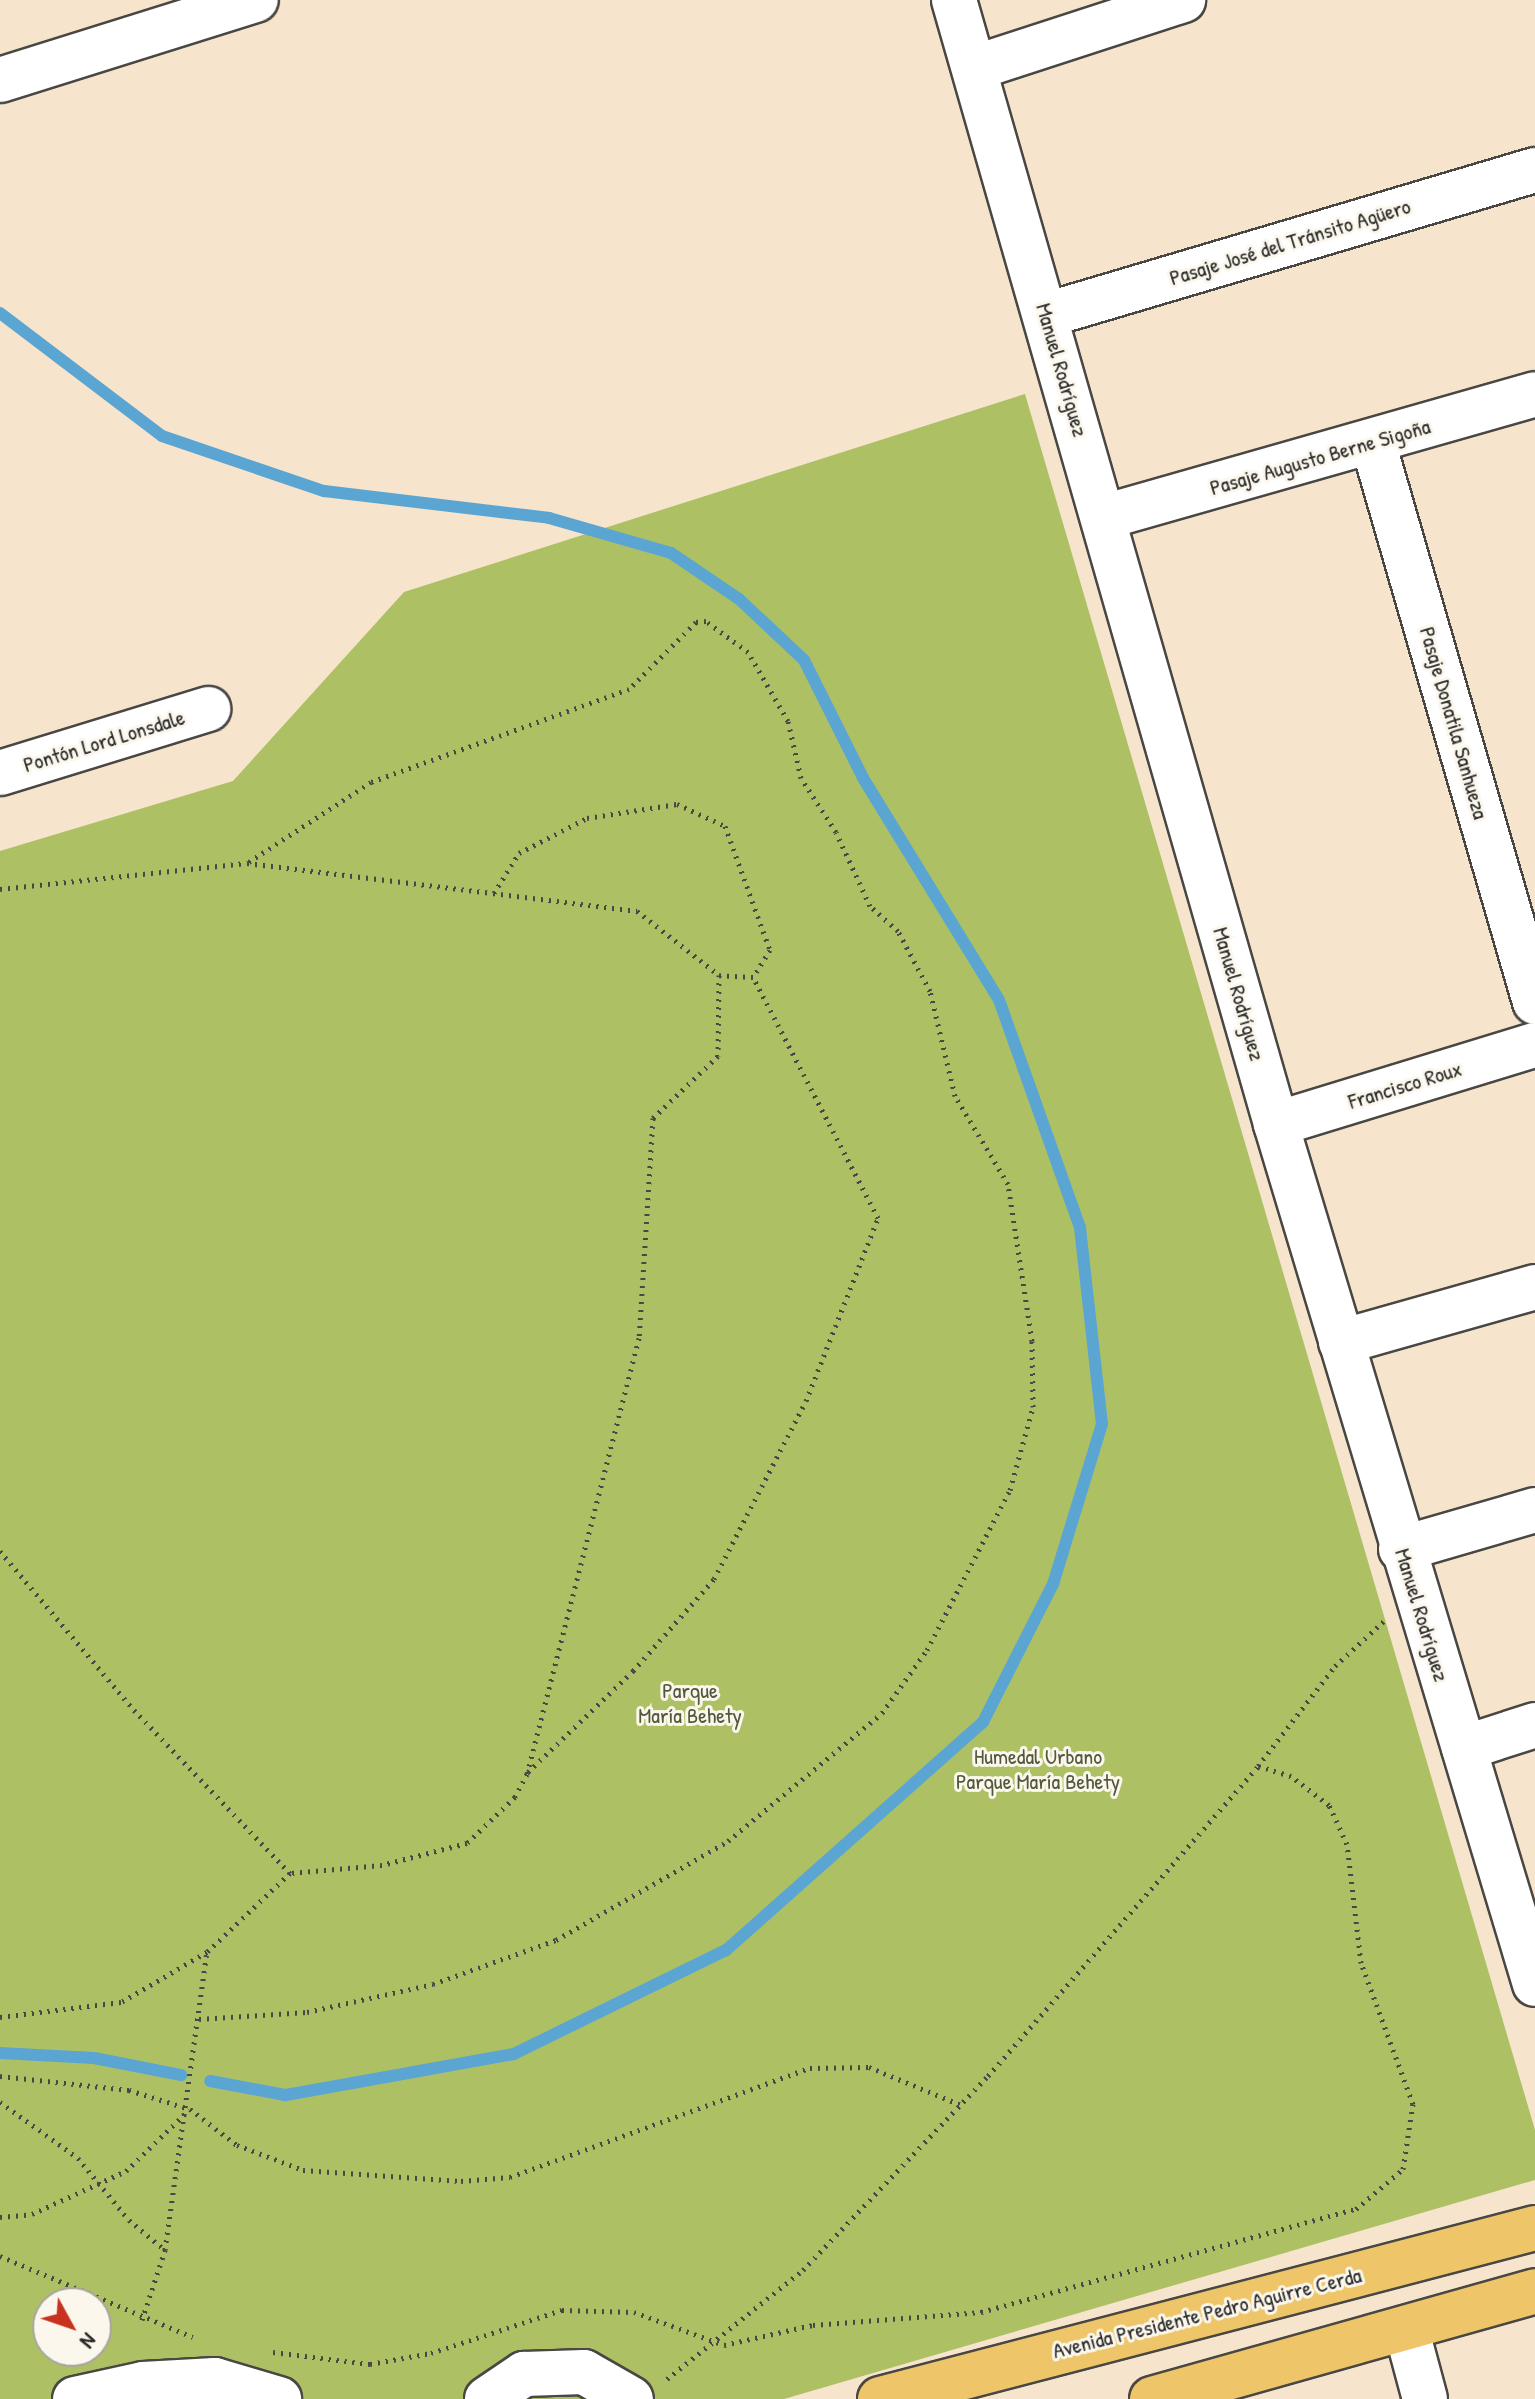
<!DOCTYPE html>
<html>
<head>
<meta charset="utf-8">
<style>
  body { margin:0 }
  #map { position:relative; width:1535px; height:2399px; overflow:hidden; background:#f6e4cc; font-family:"Patrick Hand",sans-serif }
  div>[style] { position:absolute }
  [style*='--x'] { left:calc(var(--x)*1px); top:calc(var(--y)*1px); width:calc(var(--w)*1px); rotate:calc(var(--a)*1deg) }
  .green>* { inset:0; background:#adc164 }
  .stream>* { height:12px; margin:-6px; padding:0 6px; transform-origin:6px; border-radius:6px; background:#5ba5d3 }
  .path>* { height:5px; margin-top:-2.5px; transform-origin:0; background:repeating-linear-gradient(90deg,#494743 0 2px,transparent 0 8px) }
  .roads { filter:drop-shadow(2px 0 #494743) drop-shadow(-2px 0 #494743) drop-shadow(0 2px #494743) drop-shadow(0 -2px #494743) }
  .minor>* { height:44px; margin:-22px; padding:0 22px; transform-origin:22px; border-radius:22px; background:#fff }
  .major>* { height:44px; margin:-22px; padding:0 22px; transform-origin:22px; border-radius:22px; background:#eec569 }
  span { translate:-50% -50%; white-space:nowrap; text-align:center; line-height:1.15; -webkit-text-stroke:6px #fbf7ec; paint-order:stroke }
  .street-label { font-size:22px; color:#2b2b2b }
  .park-label { font-size:22px; color:#52583c }
  .north { position:absolute; left:32px; top:2287px; width:80px; height:80px; box-sizing:border-box; background:#fbf7ec; border:2px solid #a8a59f; border-radius:50%; rotate:130deg; font-size:22px; font-weight:700; line-height:32px; text-align:center; color:#2b2b2b }
  .north::after { content:''; display:block; margin:auto; width:28px; height:36px; background:#c8321e; clip-path:polygon(50% 0,100% 100%,50% 72%,0 100%) }
</style>
</head>
<body>
<div id="map">
  <div class="green">
    <i style="clip-path:polygon(evenodd,1025px 394px,1535px 2130px,1535px 2180px,784px 2399px,0 2399px,0 851px,233px 781px,404px 592px,1025px 394px,48px 2303px,96px 2303px,96px 2351px,48px 2351px,48px 2303px)"></i>
  </div>
  <div class="stream">
    <i style="--x:0;--y:313;--w:203;--a:37.2"></i>
    <i style="--x:162;--y:436;--w:171;--a:18.8"></i>
    <i style="--x:324;--y:491;--w:227;--a:6.8"></i>
    <i style="--x:549;--y:518;--w:127;--a:16"></i>
    <i style="--x:671;--y:553;--w:82;--a:34.1"></i>
    <i style="--x:739;--y:599;--w:89;--a:43.2"></i>
    <i style="--x:804;--y:660;--w:132;--a:63.4"></i>
    <i style="--x:863;--y:778;--w:260;--a:58.5"></i>
    <i style="--x:999;--y:1000;--w:242;--a:70.4"></i>
    <i style="--x:1080;--y:1228;--w:197;--a:83.6"></i>
    <i style="--x:1102;--y:1424;--w:167;--a:107"></i>
    <i style="--x:1053;--y:1584;--w:155;--a:116.9"></i>
    <i style="--x:983;--y:1722;--w:344;--a:138.4"></i>
    <i style="--x:726;--y:1950;--w:236;--a:153.9"></i>
    <i style="--x:514;--y:2054;--w:233;--a:169.8"></i>
    <i style="--x:285;--y:2095;--w:76;--a:-169.4"></i>
    <i style="--x:0;--y:2053;--w:94;--a:3"></i>
    <i style="--x:94;--y:2058;--w:89;--a:11.1"></i>
  </div>
  <div class="path">
    <i style="--x:0;--y:889;--w:248;--a:-6"></i>
    <i style="--x:247;--y:863;--w:393;--a:7"></i>
    <i style="--x:637;--y:911;--w:104;--a:38"></i>
    <i style="--x:719;--y:975;--w:81;--a:90.7"></i>
    <i style="--x:718;--y:1056;--w:90;--a:136.4"></i>
    <i style="--x:653;--y:1118;--w:220;--a:93.6"></i>
    <i style="--x:639;--y:1338;--w:450;--a:104.4"></i>
    <i style="--x:527;--y:1774;--w:26;--a:118"></i>
    <i style="--x:515;--y:1797;--w:66;--a:136.2"></i>
    <i style="--x:467;--y:1843;--w:88;--a:165.5"></i>
    <i style="--x:382;--y:1865;--w:92;--a:175"></i>
    <i style="--x:290;--y:1873;--w:115;--a:136.4"></i>
    <i style="--x:207;--y:1952;--w:99;--a:149.8"></i>
    <i style="--x:121;--y:2002;--w:122;--a:172.9"></i>
    <i style="--x:494;--y:893;--w:47;--a:-58"></i>
    <i style="--x:519;--y:853;--w:76;--a:-27.2"></i>
    <i style="--x:587;--y:818;--w:91;--a:-8.8"></i>
    <i style="--x:677;--y:804;--w:53;--a:24.6"></i>
    <i style="--x:725;--y:826;--w:132;--a:70.1"></i>
    <i style="--x:770;--y:950;--w:32;--a:122"></i>
    <i style="--x:0;--y:1551;--w:208;--a:49.9"></i>
    <i style="--x:134;--y:1710;--w:226;--a:46.3"></i>
    <i style="--x:528;--y:1772;--w:146;--a:-43.9"></i>
    <i style="--x:633;--y:1671;--w:123;--a:-48.6"></i>
    <i style="--x:714;--y:1579;--w:200;--a:-62.7"></i>
    <i style="--x:806;--y:1401;--w:197;--a:-68.5"></i>
    <i style="--x:878;--y:1218;--w:271;--a:-117.4"></i>
    <i style="--x:753;--y:977;--w:34;--a:-177"></i>
    <i style="--x:199;--y:2019;--w:108;--a:-3.7"></i>
    <i style="--x:307;--y:2012;--w:129;--a:-12.5"></i>
    <i style="--x:433;--y:1984;--w:131;--a:-19.7"></i>
    <i style="--x:556;--y:1940;--w:198;--a:-29.9"></i>
    <i style="--x:728;--y:1841;--w:200;--a:-39.7"></i>
    <i style="--x:882;--y:1713;--w:77;--a:-54.5"></i>
    <i style="--x:927;--y:1650;--w:180;--a:-62.6"></i>
    <i style="--x:1010;--y:1490;--w:86;--a:-74.5"></i>
    <i style="--x:1033;--y:1407;--w:66;--a:-90.9"></i>
    <i style="--x:1032;--y:1341;--w:159;--a:-98.7"></i>
    <i style="--x:1008;--y:1184;--w:103;--a:-121.1"></i>
    <i style="--x:955;--y:1096;--w:108;--a:-103.4"></i>
    <i style="--x:930;--y:991;--w:68;--a:-118.1"></i>
    <i style="--x:898;--y:931;--w:38;--a:-138"></i>
    <i style="--x:870;--y:906;--w:81;--a:-114.7"></i>
    <i style="--x:836;--y:832;--w:64;--a:-122.9"></i>
    <i style="--x:801;--y:778;--w:58;--a:-102.8"></i>
    <i style="--x:788;--y:721;--w:80;--a:-120.1"></i>
    <i style="--x:748;--y:652;--w:52;--a:-143.6"></i>
    <i style="--x:706;--y:621;--w:10;--a:174"></i>
    <i style="--x:696;--y:622;--w:95;--a:135"></i>
    <i style="--x:629;--y:689;--w:274;--a:160.2"></i>
    <i style="--x:371;--y:782;--w:148;--a:146.8"></i>
    <i style="--x:0;--y:2076;--w:130;--a:6.2"></i>
    <i style="--x:129;--y:2090;--w:64;--a:17.3"></i>
    <i style="--x:190;--y:2109;--w:59;--a:37.5"></i>
    <i style="--x:237;--y:2145;--w:71;--a:20.7"></i>
    <i style="--x:303;--y:2170;--w:158;--a:4"></i>
    <i style="--x:461;--y:2181;--w:49;--a:-4.7"></i>
    <i style="--x:510;--y:2177;--w:319;--a:-20"></i>
    <i style="--x:810;--y:2068;--w:59;--a:-1"></i>
    <i style="--x:869;--y:2067;--w:100;--a:22.4"></i>
    <i style="--x:0;--y:2102;--w:96;--a:35.7"></i>
    <i style="--x:78;--y:2158;--w:80;--a:50.6"></i>
    <i style="--x:129;--y:2220;--w:47;--a:39.8"></i>
    <i style="--x:0;--y:2217;--w:32;--a:-5"></i>
    <i style="--x:32;--y:2214;--w:103;--a:-24.6"></i>
    <i style="--x:126;--y:2171;--w:88;--a:-44.1"></i>
    <i style="--x:0;--y:2256;--w:209;--a:22.8"></i>
    <i style="--x:142;--y:2320;--w:74;--a:-71.8"></i>
    <i style="--x:165;--y:2250;--w:300;--a:-82"></i>
    <i style="--x:273;--y:2352;--w:98;--a:7.1"></i>
    <i style="--x:370;--y:2364;--w:62;--a:-10.2"></i>
    <i style="--x:431;--y:2353;--w:138;--a:-18.2"></i>
    <i style="--x:562;--y:2310;--w:72;--a:1.6"></i>
    <i style="--x:634;--y:2312;--w:96;--a:20.1"></i>
    <i style="--x:724;--y:2345;--w:91;--a:-12.7"></i>
    <i style="--x:813;--y:2325;--w:169;--a:-4.4"></i>
    <i style="--x:981;--y:2312;--w:389;--a:-15.4"></i>
    <i style="--x:1356;--y:2209;--w:62;--a:-40.4"></i>
    <i style="--x:1403;--y:2169;--w:66;--a:-81.3"></i>
    <i style="--x:1413;--y:2104;--w:150;--a:-110.2"></i>
    <i style="--x:1361;--y:1963;--w:120;--a:-96.7"></i>
    <i style="--x:1347;--y:1844;--w:43;--a:-114.8"></i>
    <i style="--x:1329;--y:1805;--w:48;--a:-142.7"></i>
    <i style="--x:1291;--y:1776;--w:34;--a:-163"></i>
    <i style="--x:667;--y:2379;--w:174;--a:-38.7"></i>
    <i style="--x:803;--y:2270;--w:268;--a:-46.4"></i>
    <i style="--x:988;--y:2076;--w:411;--a:-48.9"></i>
    <i style="--x:1258;--y:1766;--w:126;--a:-52.4"></i>
    <i style="--x:1335;--y:1666;--w:67;--a:-42.6"></i>
  </div>
  <div class="roads">
    <div class="minor">
      <i style="--x:954;--y:0;--w:1169;--a:74.01"></i>
      <i style="--x:1276;--y:1124;--w:898;--a:73.24"></i>
      <i style="--x:974;--y:68;--w:220;--a:-18"></i>
      <i style="--x:0;--y:80;--w:268;--a:-17.4"></i>
      <i style="--x:1046;--y:315;--w:510;--a:-16.52"></i>
      <i style="--x:1373;--y:443;--w:582;--a:73.84"></i>
      <i style="--x:1104;--y:517;--w:448;--a:-15.9"></i>
      <i style="--x:0;--y:773;--w:218;--a:-17.1"></i>
      <i style="--x:1276;--y:1124;--w:271;--a:-17"></i>
      <i style="--x:1341;--y:1342;--w:202;--a:-15.8"></i>
      <i style="--x:1401;--y:1549;--w:140;--a:-16.2"></i>
      <i style="--x:1464;--y:1748;--w:75;--a:-17.9"></i>
      <i style="--x:1406;--y:2328;--w:73;--a:75"></i>
      <i style="--x:75;--y:2399;--w:70;--a:-12.4"></i>
      <i style="--x:143;--y:2384;--w:72;--a:-3.2"></i>
      <i style="--x:215;--y:2380;--w:67;--a:16.5"></i>
      <i style="--x:487;--y:2399;--w:45;--a:-34"></i>
      <i style="--x:524;--y:2374;--w:60;--a:-1.9"></i>
      <i style="--x:584;--y:2372;--w:54;--a:29.9"></i>
    </div>
    <div class="major">
      <i style="--x:880;--y:2399;--w:677;--a:-14.63"></i>
      <i style="--x:1152;--y:2399;--w:398;--a:-15.7"></i>
    </div>
  </div>
  <div class="street-label">
    <span style="left:1290px;top:242px;rotate:-17deg">Pasaje José del Tránsito Agüero</span>
    <span style="left:1062px;top:370px;rotate:74deg">Manuel Rodríguez</span>
    <span style="left:1320px;top:457px;rotate:-16deg">Pasaje Augusto Berne Sigoña</span>
    <span style="left:1454px;top:723px;rotate:74deg">Pasaje Donatila Sanhueza</span>
    <span style="left:104px;top:741px;rotate:-17deg">Pontón Lord Lonsdale</span>
    <span style="left:1239px;top:994px;rotate:74deg">Manuel Rodríguez</span>
    <span style="left:1405px;top:1085px;rotate:-17deg">Francisco Roux</span>
    <span style="left:1422px;top:1615px;rotate:73deg">Manuel Rodríguez</span>
    <span style="left:1207px;top:2313px;rotate:-14deg">Avenida Presidente Pedro Aguirre Cerda</span>
  </div>
  <div class="park-label">
    <span style="left:690px;top:1703px">Parque<br>María Behety</span>
    <span style="left:1038px;top:1769px">Humedal Urbano<br>Parque María Behety</span>
  </div>
  <div class="north">N</div>
</div>
</body>
</html>
